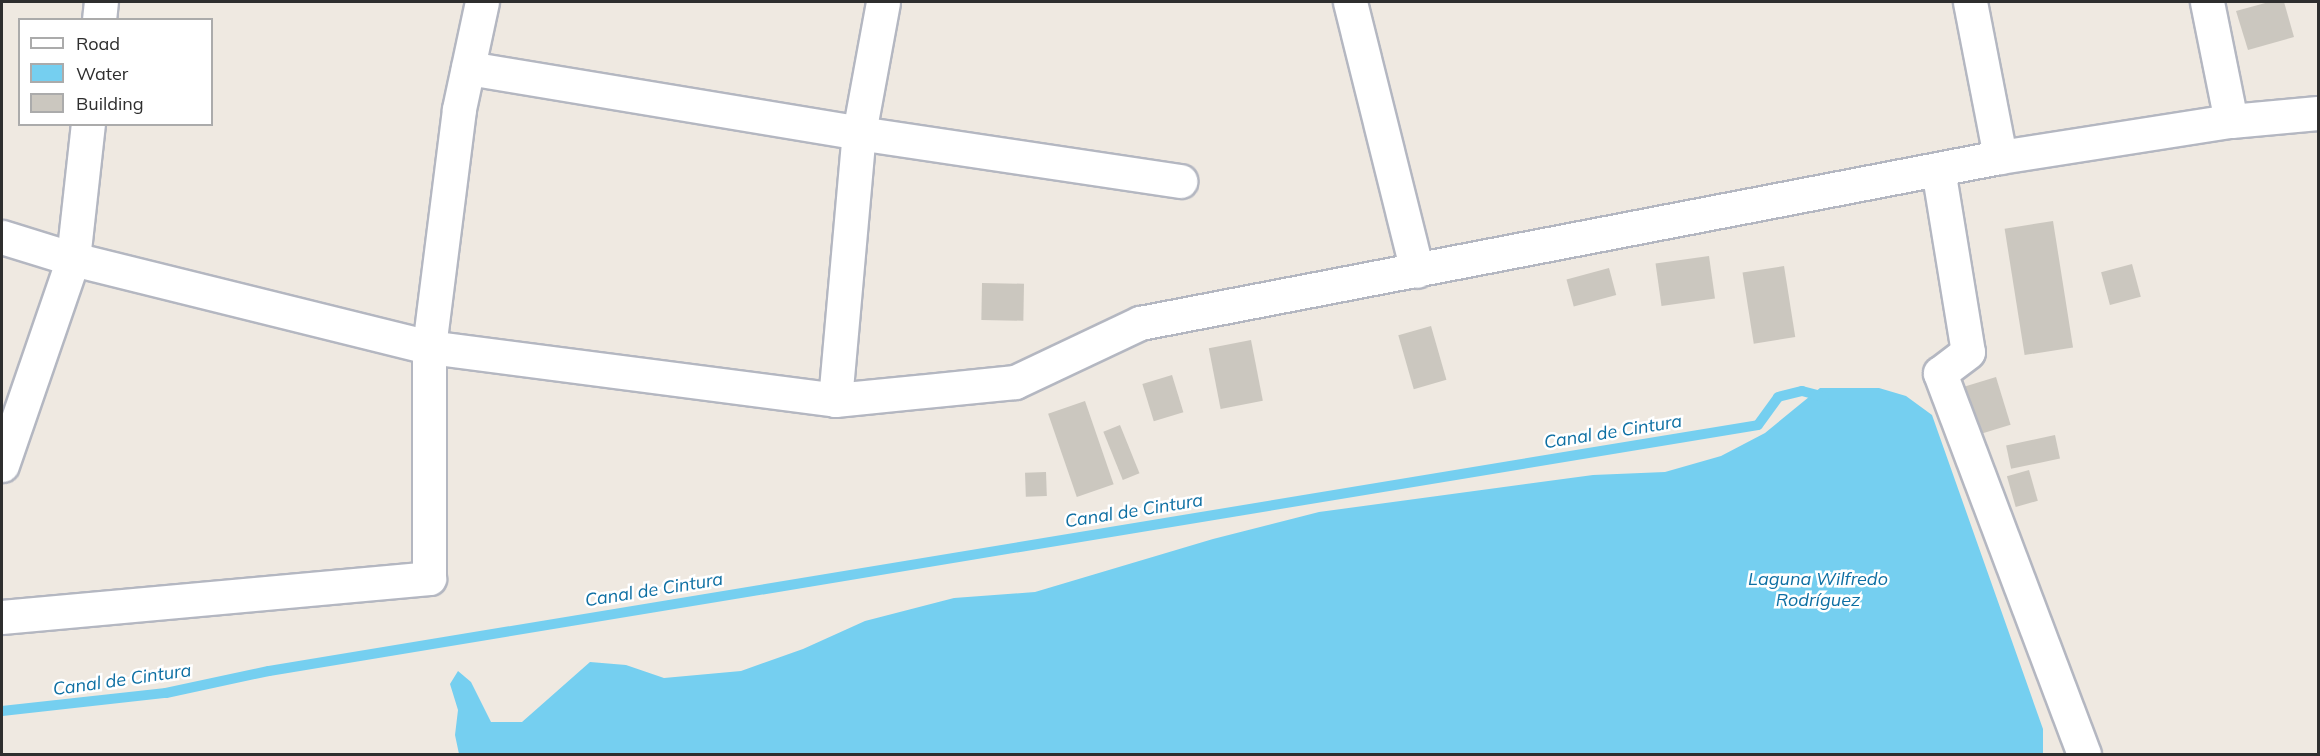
<!DOCTYPE html>
<html>
<head>
<meta charset="utf-8">
<style>
  body { margin:0 }
  #map { position:relative; width:2320px; height:756px; overflow:hidden; background:#efe9e1; font-family:Mulish,sans-serif }
  div>[style] { position:absolute }
  [style*='--x'] { left:calc(var(--x)*1px); top:calc(var(--y)*1px); width:calc(var(--w)*1px); rotate:calc(var(--a)*1deg) }
  .water>* { inset:0; background:#75cff0 }
  .stream>* { height:10px; margin:-5px; padding:0 5px; transform-origin:5px; border-radius:5px; background:#75cff0 }
  .building>* { inset:0; background:#cbc7bf; transform-origin:0 0 }
  .roads { filter:drop-shadow(2px 0 #b4b7c1) drop-shadow(-2px 0 #b4b7c1) drop-shadow(0 2px #b4b7c1) drop-shadow(0 -2px #b4b7c1) }
  .minor>* { height:33px; margin:-16.5px; padding:0 16.5px; transform-origin:16.5px; border-radius:16.5px; background:#fff }
  span { translate:-50% -50%; white-space:nowrap; text-align:center; line-height:1.15; -webkit-text-stroke:5px #fff; paint-order:stroke }
  .water-label { font-size:18px; color:#0d6fa3; font-style:italic }
  .frame { position:absolute; inset:0; border:3px solid #2e2e2e; pointer-events:none }
  .legend { position:absolute; left:18px; top:18px; width:195px; height:108px; box-sizing:border-box; background:#fff; border:2px solid #ababab; margin:0; padding:8px 10px; list-style:none; font-size:18px; color:#2e2e2e }
  .legend li { display:flex; align-items:center; gap:12px; height:30px }
  .legend b { width:30px; border:2px solid #ababab }
</style>
</head>
<body>
<div id="map">
  <div class="water">
    <i style="clip-path:polygon(1820px 388px,1879px 388px,1906px 396px,1932px 415px,2043px 729px,2043px 754px,459px 754px,455px 735px,458px 710px,450px 684px,458px 671px,471px 682px,491px 722px,522px 722px,590px 662px,626px 665px,664px 678px,741px 671px,803px 649px,865px 621px,954px 598px,1035px 592px,1213px 539px,1319px 512px,1593px 475px,1665px 472px,1721px 456px,1765px 433px)"></i>
  </div>
  <div class="stream">
    <i style="--x:2;--y:711;--w:165;--a:-6.3"></i>
    <i style="--x:166;--y:693;--w:105;--a:-12.1"></i>
    <i style="--x:269;--y:671;--w:1509;--a:-9.38"></i>
    <i style="--x:1758;--y:425;--w:34;--a:-54"></i>
    <i style="--x:1778;--y:397;--w:25;--a:-14"></i>
    <i style="--x:1802;--y:391;--w:23;--a:15"></i>
  </div>
  <div class="building">
    <i style="clip-path:polygon(2269px 2px,2284px 2px,2294px 37px,2248px 50px,2236px 11px)"></i>
    <i style="left:2053px;top:221px;width:128px;height:49px;rotate:81deg"></i>
    <i style="left:1709px;top:256px;width:43px;height:54px;rotate:82deg"></i>
    <i style="left:2132px;top:264px;width:34px;height:32px;rotate:75deg"></i>
    <i style="left:1784px;top:266px;width:72px;height:42px;rotate:81deg"></i>
    <i style="left:1609px;top:268px;width:28px;height:44px;rotate:75deg"></i>
    <i style="left:982px;top:283px;width:42px;height:37px;rotate:1deg"></i>
    <i style="left:1431px;top:326px;width:56px;height:34px;rotate:74deg"></i>
    <i style="left:1251px;top:340px;width:62px;height:43px;rotate:79deg"></i>
    <i style="left:1172px;top:375px;width:39px;height:31px;rotate:73deg"></i>
    <i style="left:1996px;top:377px;width:50px;height:42px;rotate:73deg"></i>
    <i style="left:1085px;top:401px;width:88px;height:39px;rotate:71deg"></i>
    <i style="left:1120px;top:425px;width:52px;height:18px;rotate:68deg"></i>
    <i style="left:2055px;top:435px;width:24px;height:50px;rotate:78deg"></i>
    <i style="left:2029px;top:470px;width:32px;height:23px;rotate:74deg"></i>
    <i style="left:1046px;top:472px;width:24px;height:21px;rotate:88deg"></i>
  </div>
  <div class="roads">
    <div class="minor">
      <i style="--x:1350;--y:2;--w:277;--a:76"></i>
      <i style="--x:1970;--y:2;--w:158;--a:79"></i>
      <i style="--x:2207;--y:2;--w:121;--a:78.6"></i>
      <i style="--x:99;--y:20;--w:18;--a:-84"></i>
      <i style="--x:468;--y:68;--w:396;--a:9.4"></i>
      <i style="--x:859;--y:133;--w:325;--a:8.5"></i>
      <i style="--x:1938;--y:169;--w:185;--a:80.7"></i>
      <i style="--x:1968;--y:352;--w:35;--a:143"></i>
      <i style="--x:1940;--y:373;--w:407;--a:69.3"></i>
      <i style="--x:2;--y:237;--w:74;--a:17.2"></i>
      <i style="--x:73;--y:259;--w:367;--a:13.9"></i>
      <i style="--x:429;--y:347;--w:409;--a:7.4"></i>
      <i style="--x:835;--y:400;--w:181;--a:-5.7"></i>
      <i style="--x:1015;--y:382;--w:138;--a:-25.3"></i>
      <i style="--x:1140;--y:323;--w:876;--a:-10.93"></i>
      <i style="--x:2000;--y:157;--w:234;--a:-8.9"></i>
      <i style="--x:2231;--y:121;--w:87;--a:-5.3"></i>
      <i style="--x:835;--y:400;--w:268;--a:-84.9"></i>
      <i style="--x:859;--y:133;--w:133;--a:-79.6"></i>
      <i style="--x:2;--y:465;--w:218;--a:-71"></i>
      <i style="--x:73;--y:259;--w:136;--a:-83.7"></i>
      <i style="--x:2;--y:617;--w:429;--a:-5.2"></i>
      <i style="--x:429;--y:578;--w:231;--a:-90"></i>
      <i style="--x:429;--y:347;--w:240;--a:-82.8"></i>
      <i style="--x:459;--y:109;--w:109;--a:-77.9"></i>
    </div>
  </div>
  <div class="water-label">
    <span style="left:1613px;top:432px;rotate:-9deg">Canal de Cintura</span>
    <span style="left:1134px;top:511px;rotate:-9deg">Canal de Cintura</span>
    <span style="left:1818px;top:590px">Laguna Wilfredo<br>Rodríguez</span>
    <span style="left:654px;top:590px;rotate:-9deg">Canal de Cintura</span>
    <span style="left:122px;top:680px;rotate:-8deg">Canal de Cintura</span>
  </div>
  <div class="frame"></div>
  <ul class="legend">
  <li><b style="height:8px;background:#fff"></b>Road</li>
  <li><b style="height:16px;background:#75cff0"></b>Water</li>
  <li><b style="height:16px;background:#cbc7bf"></b>Building</li>
  </ul>
</div>
</body>
</html>
